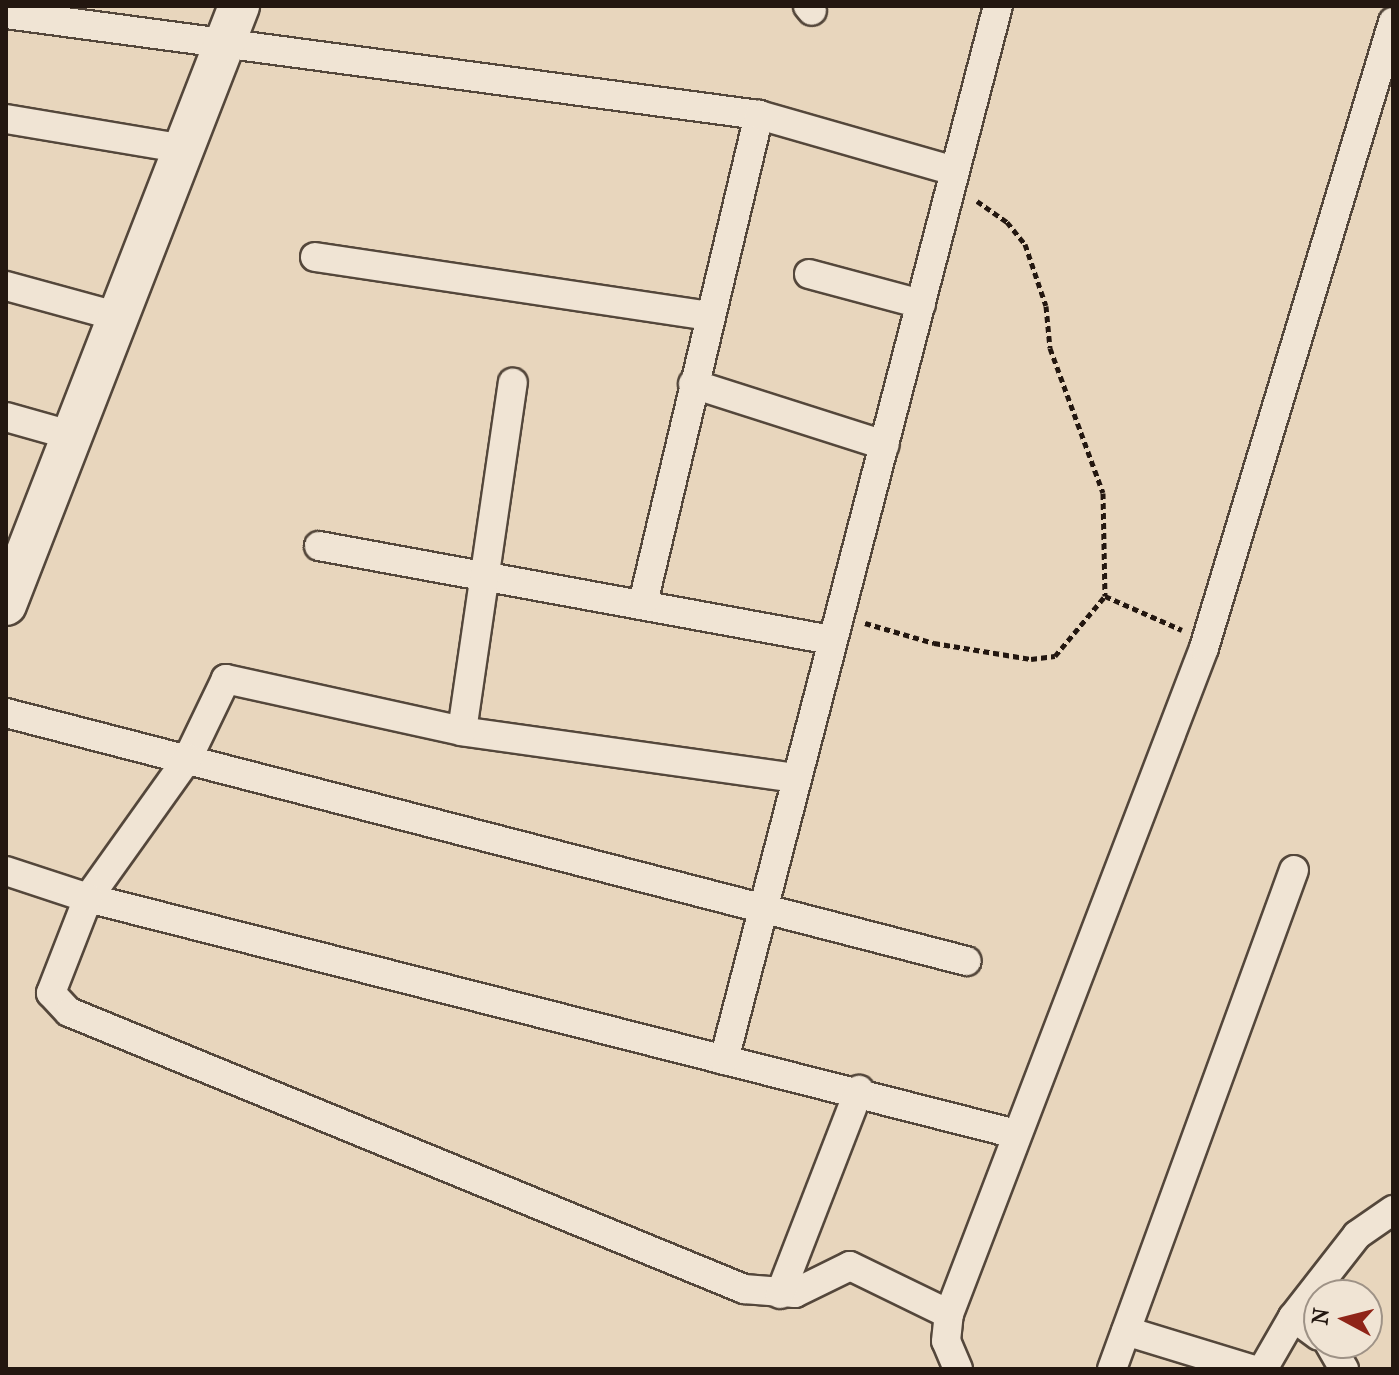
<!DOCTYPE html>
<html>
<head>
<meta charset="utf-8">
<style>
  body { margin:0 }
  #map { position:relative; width:1399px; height:1375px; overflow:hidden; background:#e8d6bd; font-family:"IM FELL French Canon",serif }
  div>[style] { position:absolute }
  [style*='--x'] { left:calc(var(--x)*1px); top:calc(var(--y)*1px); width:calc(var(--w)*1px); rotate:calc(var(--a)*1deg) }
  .path>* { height:5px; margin-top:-2.5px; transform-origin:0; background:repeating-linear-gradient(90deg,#231710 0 6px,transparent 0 10px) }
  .roads { filter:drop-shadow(2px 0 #54473b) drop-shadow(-2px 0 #54473b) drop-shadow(0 2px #54473b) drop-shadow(0 -2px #54473b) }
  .street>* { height:28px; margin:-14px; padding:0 14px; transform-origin:14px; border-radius:14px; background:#f0e4d4 }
  .secondary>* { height:40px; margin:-20px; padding:0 20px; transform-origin:20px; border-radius:20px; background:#f0e4d4 }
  span { translate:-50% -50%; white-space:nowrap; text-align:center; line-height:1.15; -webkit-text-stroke:7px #f0e4d4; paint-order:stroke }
  .frame { position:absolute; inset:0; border:8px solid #231710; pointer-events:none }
  .north { position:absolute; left:1303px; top:1279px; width:80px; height:80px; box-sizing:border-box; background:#f0e4d4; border:2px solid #9e9286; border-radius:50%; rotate:277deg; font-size:22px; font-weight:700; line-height:32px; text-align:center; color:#231710 }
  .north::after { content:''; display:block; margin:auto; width:28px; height:36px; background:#8f2418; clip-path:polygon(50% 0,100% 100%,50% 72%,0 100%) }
</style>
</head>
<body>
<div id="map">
  <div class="path">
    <i style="--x:977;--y:201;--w:37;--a:35"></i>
    <i style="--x:1007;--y:222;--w:28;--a:51"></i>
    <i style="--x:1025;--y:244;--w:65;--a:71.3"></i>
    <i style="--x:1046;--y:306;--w:42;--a:84.6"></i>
    <i style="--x:1050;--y:348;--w:154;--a:69.9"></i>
    <i style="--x:1103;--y:493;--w:103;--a:88.9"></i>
    <i style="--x:865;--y:623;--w:72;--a:16.2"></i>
    <i style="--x:934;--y:643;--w:98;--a:9.4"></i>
    <i style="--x:1031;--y:659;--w:24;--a:-7"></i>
    <i style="--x:1055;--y:656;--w:78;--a:-50.2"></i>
    <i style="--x:1105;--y:596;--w:84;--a:23.8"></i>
  </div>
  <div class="roads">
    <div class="street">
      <i style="--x:808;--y:6;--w:6;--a:51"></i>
      <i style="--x:6;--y:14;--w:760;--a:7.64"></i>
      <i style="--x:6;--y:119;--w:181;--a:9.5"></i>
      <i style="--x:315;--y:257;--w:398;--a:8.5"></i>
      <i style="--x:809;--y:274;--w:116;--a:15"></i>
      <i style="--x:6;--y:286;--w:117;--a:15.3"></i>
      <i style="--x:693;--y:384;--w:201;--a:17.7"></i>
      <i style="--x:6;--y:417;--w:70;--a:15.8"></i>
      <i style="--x:319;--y:546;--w:521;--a:10.4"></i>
      <i style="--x:643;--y:603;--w:502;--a:-76.63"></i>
      <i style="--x:759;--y:115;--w:203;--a:16"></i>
      <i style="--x:6;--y:713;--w:992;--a:14.48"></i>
      <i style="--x:462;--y:731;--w:352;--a:-81.7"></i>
      <i style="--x:795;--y:778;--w:336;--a:-172"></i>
      <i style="--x:462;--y:731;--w:242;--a:-167.6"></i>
      <i style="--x:226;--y:679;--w:88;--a:115.7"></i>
      <i style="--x:188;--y:758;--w:172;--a:125.5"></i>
      <i style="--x:88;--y:898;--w:958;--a:14.27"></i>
      <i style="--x:6;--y:871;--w:86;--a:18.2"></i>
      <i style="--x:88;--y:898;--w:102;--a:111.3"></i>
      <i style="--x:51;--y:993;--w:26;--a:47"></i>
      <i style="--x:69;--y:1012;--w:730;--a:22.31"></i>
      <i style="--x:744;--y:1289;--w:51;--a:4.5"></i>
      <i style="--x:795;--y:1293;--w:61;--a:-26.1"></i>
      <i style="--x:850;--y:1266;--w:110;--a:25.9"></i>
      <i style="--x:724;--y:1060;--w:1089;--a:-75.43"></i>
      <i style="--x:780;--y:1294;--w:219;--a:-68.8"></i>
      <i style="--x:1293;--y:1317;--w:32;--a:36"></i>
      <i style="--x:1126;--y:1331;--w:130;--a:17"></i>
      <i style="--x:1329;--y:1343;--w:30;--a:60"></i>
      <i style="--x:958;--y:1369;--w:30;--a:-113"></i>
      <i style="--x:946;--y:1341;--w:27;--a:-84"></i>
      <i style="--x:949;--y:1314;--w:713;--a:-69.05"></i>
      <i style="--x:1204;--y:648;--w:654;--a:-73.2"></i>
      <i style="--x:1112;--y:1369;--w:531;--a:-69.96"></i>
      <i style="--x:1263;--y:1369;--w:60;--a:-60"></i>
      <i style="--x:1293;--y:1317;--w:104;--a:-52"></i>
      <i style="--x:1357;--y:1235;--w:44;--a:-34.8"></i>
    </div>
    <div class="secondary">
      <i style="--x:6;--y:605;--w:643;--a:-68.74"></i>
    </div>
  </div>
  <div class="frame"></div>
  <div class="north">N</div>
</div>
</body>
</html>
